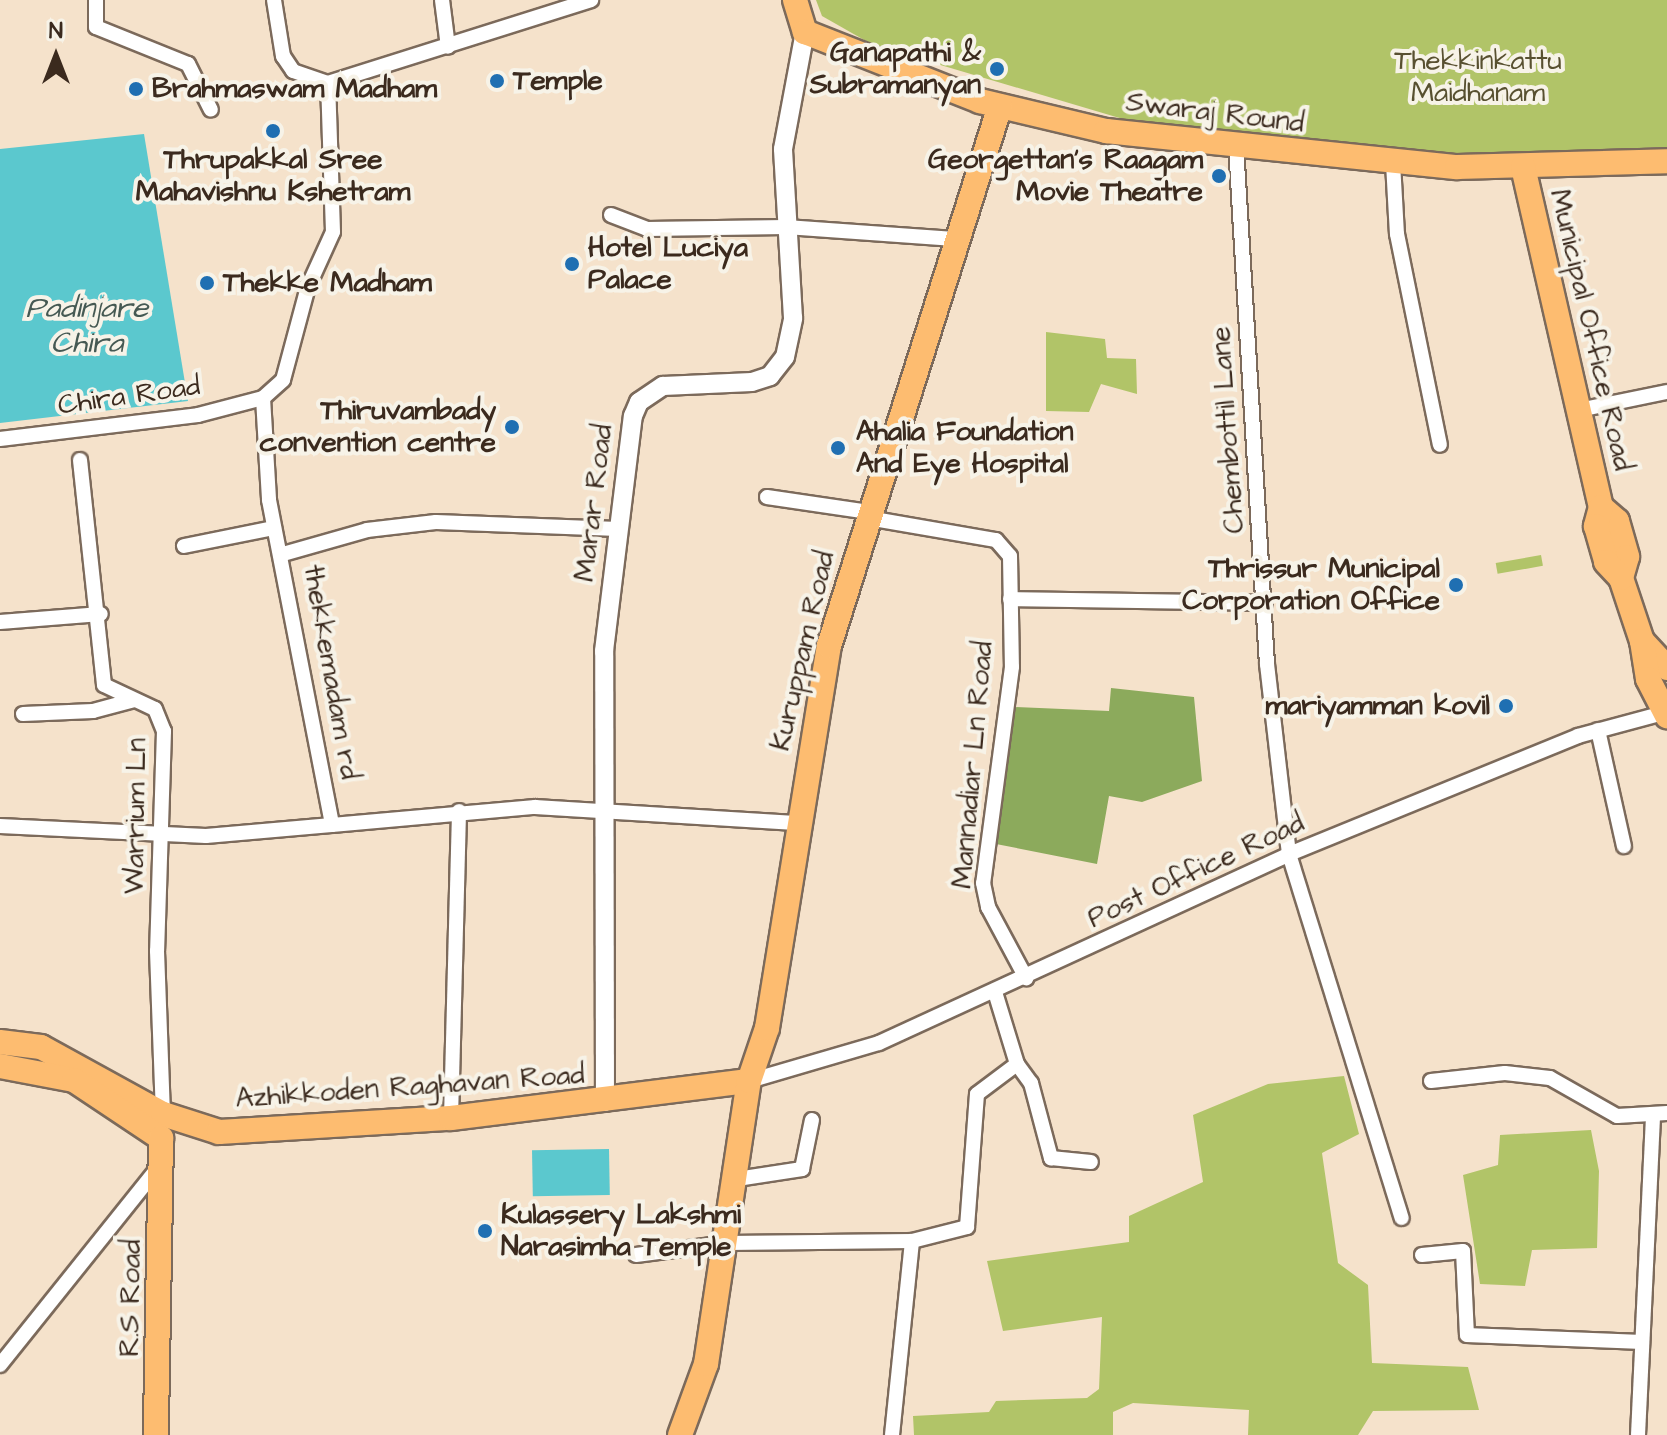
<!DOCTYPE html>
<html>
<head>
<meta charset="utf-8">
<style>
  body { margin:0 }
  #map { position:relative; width:1667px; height:1435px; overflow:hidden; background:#f5e2cb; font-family:"Architects Daughter",sans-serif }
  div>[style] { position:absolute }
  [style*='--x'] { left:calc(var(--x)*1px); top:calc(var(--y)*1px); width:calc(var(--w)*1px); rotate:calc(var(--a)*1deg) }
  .green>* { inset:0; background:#b1c468; transform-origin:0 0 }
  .forest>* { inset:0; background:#8caa5c }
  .water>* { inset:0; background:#5bc8ce; transform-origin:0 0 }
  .roads { filter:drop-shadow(2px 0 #7c6a5b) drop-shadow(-2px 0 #7c6a5b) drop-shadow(0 2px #7c6a5b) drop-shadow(0 -2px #7c6a5b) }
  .minor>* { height:14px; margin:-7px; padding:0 7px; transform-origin:7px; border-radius:7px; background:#fff }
  .tertiary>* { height:18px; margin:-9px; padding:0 9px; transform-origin:9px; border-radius:9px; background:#fff }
  .primary>* { height:24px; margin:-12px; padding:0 12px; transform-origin:12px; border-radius:12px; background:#fdbc70 }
  .dots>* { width:22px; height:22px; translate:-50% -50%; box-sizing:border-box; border:4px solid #f7f3e8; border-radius:50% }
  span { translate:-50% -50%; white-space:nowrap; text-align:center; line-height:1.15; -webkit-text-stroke:8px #f7f3e8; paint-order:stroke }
  .poi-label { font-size:28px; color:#3b2a1e; font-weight:700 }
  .right { translate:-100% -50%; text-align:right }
  .left { translate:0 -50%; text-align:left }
  .park-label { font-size:28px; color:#585030 }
  .street-label { font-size:28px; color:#3b2a1e }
  .water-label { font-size:30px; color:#455953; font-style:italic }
  .north { position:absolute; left:16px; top:16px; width:80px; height:80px; -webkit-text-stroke:6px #f7f3e8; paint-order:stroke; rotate:0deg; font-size:22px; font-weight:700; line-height:32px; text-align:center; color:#3b2a1e }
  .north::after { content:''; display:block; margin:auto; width:28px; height:36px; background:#3b2a1e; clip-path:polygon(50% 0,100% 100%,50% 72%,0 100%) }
</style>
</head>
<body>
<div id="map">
  <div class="green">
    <i style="clip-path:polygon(816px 0,1667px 0,1667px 147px,1470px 156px,1133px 122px,873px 45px,822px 16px)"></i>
    <i style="clip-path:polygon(1046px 332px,1105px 339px,1107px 358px,1136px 359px,1137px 394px,1101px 384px,1089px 412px,1046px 411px)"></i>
    <i style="left:1541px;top:555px;width:11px;height:46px;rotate:80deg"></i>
    <i style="clip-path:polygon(1344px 1076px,1359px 1134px,1322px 1153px,1338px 1263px,1368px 1285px,1372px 1363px,1468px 1367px,1479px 1410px,1373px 1411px,1358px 1435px,1248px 1435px,1249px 1410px,1133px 1403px,1113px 1412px,1113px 1435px,914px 1435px,913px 1416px,989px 1412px,996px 1401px,1087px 1398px,1099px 1389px,1102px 1317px,1003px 1331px,987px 1261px,1129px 1242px,1129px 1216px,1203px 1182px,1193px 1115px,1268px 1084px)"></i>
    <i style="clip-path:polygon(1591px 1130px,1599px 1171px,1597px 1248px,1532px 1250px,1525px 1286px,1480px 1284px,1463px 1175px,1498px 1165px,1500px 1135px)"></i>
  </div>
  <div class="forest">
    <i style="clip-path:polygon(1111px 688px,1194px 697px,1202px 781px,1142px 802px,1109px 796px,1097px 864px,996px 844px,1014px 707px,1109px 711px)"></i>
  </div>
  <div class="water">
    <i style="clip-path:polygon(144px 134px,188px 401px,0 423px,0 149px)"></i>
    <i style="left:609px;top:1149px;width:46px;height:77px;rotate:89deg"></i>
  </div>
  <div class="roads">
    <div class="minor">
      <i style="--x:96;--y:0;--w:27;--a:90"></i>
      <i style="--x:96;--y:27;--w:99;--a:21.9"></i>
      <i style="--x:188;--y:64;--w:51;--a:63.4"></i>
      <i style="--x:274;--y:0;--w:57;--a:80.9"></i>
      <i style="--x:283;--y:56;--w:18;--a:56"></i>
      <i style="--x:293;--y:71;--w:37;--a:19"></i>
      <i style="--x:328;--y:83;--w:276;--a:-17.5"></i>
      <i style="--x:442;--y:0;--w:47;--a:82.7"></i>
      <i style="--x:1236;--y:146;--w:519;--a:86.58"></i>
      <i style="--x:1267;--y:664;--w:191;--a:83.4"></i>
      <i style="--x:1289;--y:854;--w:381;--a:72.8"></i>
      <i style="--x:1393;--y:163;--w:71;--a:86.8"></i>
      <i style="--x:1397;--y:234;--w:215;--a:78.5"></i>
      <i style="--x:611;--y:215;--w:39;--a:21"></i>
      <i style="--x:647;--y:229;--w:139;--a:-0.8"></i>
      <i style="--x:786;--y:227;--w:169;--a:4.1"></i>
      <i style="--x:263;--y:398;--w:102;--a:86.6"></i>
      <i style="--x:269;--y:500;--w:331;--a:79"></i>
      <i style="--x:332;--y:825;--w:204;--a:-5.1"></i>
      <i style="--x:535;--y:807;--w:261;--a:3.5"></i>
      <i style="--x:1579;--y:410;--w:90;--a:-11.6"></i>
      <i style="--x:0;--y:439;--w:199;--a:-6.9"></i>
      <i style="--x:198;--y:415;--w:67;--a:-14.7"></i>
      <i style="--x:263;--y:398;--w:27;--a:-42"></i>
      <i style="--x:283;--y:380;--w:96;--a:-75"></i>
      <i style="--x:308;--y:287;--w:60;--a:-65.6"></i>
      <i style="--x:333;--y:232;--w:149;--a:-91.9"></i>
      <i style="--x:80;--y:460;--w:226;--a:83.9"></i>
      <i style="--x:104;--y:685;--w:56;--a:25.2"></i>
      <i style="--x:155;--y:709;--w:24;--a:68"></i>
      <i style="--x:164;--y:731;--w:220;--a:91.8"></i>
      <i style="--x:157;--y:951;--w:163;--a:87.9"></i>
      <i style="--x:767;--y:497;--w:103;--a:8.4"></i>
      <i style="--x:868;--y:518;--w:130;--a:9.8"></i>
      <i style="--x:996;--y:540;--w:21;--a:49"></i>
      <i style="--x:1010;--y:556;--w:111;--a:89"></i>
      <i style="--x:1012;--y:667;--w:218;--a:97.6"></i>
      <i style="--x:983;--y:883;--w:25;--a:78"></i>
      <i style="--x:988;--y:907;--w:81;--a:61.8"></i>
      <i style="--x:184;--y:546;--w:92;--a:-11.3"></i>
      <i style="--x:283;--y:554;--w:87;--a:-15.9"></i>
      <i style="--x:367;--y:530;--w:69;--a:-6.6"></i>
      <i style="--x:436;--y:522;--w:182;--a:2.2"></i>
      <i style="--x:1010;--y:599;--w:255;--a:0.9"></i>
      <i style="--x:0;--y:622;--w:101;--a:-4.5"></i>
      <i style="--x:23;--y:714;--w:70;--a:-2.5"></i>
      <i style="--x:93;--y:711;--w:42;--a:-15"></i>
      <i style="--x:1598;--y:730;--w:119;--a:77.4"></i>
      <i style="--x:0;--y:826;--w:206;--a:2.8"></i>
      <i style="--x:206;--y:836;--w:126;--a:-5"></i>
      <i style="--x:1017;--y:1064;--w:24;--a:54"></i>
      <i style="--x:1031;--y:1083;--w:78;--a:75.1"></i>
      <i style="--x:1051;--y:1158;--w:40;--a:5.7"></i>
      <i style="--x:749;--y:1081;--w:135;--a:-16.3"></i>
      <i style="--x:879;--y:1043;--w:451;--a:-24.7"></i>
      <i style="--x:1289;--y:854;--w:312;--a:-22.2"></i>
      <i style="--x:1578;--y:736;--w:92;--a:-15.1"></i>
      <i style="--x:1431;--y:1081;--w:74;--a:-6.2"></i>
      <i style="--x:1505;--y:1073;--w:45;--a:6.3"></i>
      <i style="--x:1550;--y:1078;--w:77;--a:29.6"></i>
      <i style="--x:1617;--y:1116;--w:50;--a:-3.4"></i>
      <i style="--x:451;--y:1118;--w:307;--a:-88.5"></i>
      <i style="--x:737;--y:1179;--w:66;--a:-8.7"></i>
      <i style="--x:802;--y:1169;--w:50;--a:-78.5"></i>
      <i style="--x:636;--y:1255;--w:92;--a:-7.5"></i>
      <i style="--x:727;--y:1243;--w:185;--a:-0.6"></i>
      <i style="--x:912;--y:1241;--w:57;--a:-14.3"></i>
      <i style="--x:967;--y:1227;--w:133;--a:-85.7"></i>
      <i style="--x:977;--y:1094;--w:50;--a:-36.9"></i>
      <i style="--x:1017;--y:1064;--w:75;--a:-107"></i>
      <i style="--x:1422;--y:1255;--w:41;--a:-5.6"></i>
      <i style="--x:1463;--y:1251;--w:84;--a:87.3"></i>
      <i style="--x:1467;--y:1335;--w:175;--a:2.3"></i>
      <i style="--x:0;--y:1365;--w:251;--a:-51.3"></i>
      <i style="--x:892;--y:1435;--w:195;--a:-84.1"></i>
      <i style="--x:1638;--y:1435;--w:320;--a:-87.3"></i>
    </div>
    <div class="tertiary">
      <i style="--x:605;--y:1102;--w:451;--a:-90.1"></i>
      <i style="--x:604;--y:651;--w:237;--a:-83"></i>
      <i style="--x:633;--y:416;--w:15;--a:-67"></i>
      <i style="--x:639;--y:402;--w:29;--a:-34"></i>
      <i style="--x:663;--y:386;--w:89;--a:-2.6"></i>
      <i style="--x:752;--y:382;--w:19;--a:-18"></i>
      <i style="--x:770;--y:376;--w:24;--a:-52"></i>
      <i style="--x:785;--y:357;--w:40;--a:-78"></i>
      <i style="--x:793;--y:318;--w:169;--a:-93.4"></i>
      <i style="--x:783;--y:149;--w:119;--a:-79.4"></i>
    </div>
    <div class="primary">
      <i style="--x:795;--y:0;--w:34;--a:73"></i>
      <i style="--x:805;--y:32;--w:188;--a:21.5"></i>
      <i style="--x:980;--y:101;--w:130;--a:13.4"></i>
      <i style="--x:1106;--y:131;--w:353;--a:5.9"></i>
      <i style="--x:1457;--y:167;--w:210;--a:-1.6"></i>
      <i style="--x:1523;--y:167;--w:349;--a:77.1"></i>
      <i style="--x:1601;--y:507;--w:21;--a:41"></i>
      <i style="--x:1617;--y:521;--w:37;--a:74"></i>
      <i style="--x:1627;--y:557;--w:22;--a:106"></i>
      <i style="--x:1621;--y:578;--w:66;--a:71.6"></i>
      <i style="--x:1642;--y:641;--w:37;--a:47"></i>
      <i style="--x:1601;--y:507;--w:20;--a:105"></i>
      <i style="--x:1596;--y:526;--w:37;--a:74"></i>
      <i style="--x:1606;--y:562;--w:22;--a:47"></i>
      <i style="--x:1642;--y:641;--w:38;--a:81"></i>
      <i style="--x:1648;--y:679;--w:42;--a:62.8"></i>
      <i style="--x:0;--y:1042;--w:41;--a:7"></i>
      <i style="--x:41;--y:1047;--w:139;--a:28.8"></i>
      <i style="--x:163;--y:1114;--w:59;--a:17.8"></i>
      <i style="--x:219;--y:1132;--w:232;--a:-3.5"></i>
      <i style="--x:451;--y:1118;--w:300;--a:-7.1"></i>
      <i style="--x:0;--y:1066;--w:75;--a:10.7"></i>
      <i style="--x:74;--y:1080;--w:105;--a:33.7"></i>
      <i style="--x:161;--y:1138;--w:297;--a:91"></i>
      <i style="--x:680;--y:1435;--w:76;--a:-69.9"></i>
      <i style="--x:706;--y:1364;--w:286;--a:-81.4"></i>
      <i style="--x:749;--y:1081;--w:56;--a:-71.2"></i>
      <i style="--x:767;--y:1028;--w:387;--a:-80.8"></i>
      <i style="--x:829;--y:646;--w:566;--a:-72.43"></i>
    </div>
  </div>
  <div class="dots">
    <i style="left:997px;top:69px;background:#1f6fb2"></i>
    <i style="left:497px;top:81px;background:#1f6fb2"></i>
    <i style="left:136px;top:89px;background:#1f6fb2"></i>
    <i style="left:273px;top:131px;background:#1f6fb2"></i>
    <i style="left:1219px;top:176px;background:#1f6fb2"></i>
    <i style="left:572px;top:264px;background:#1f6fb2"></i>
    <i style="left:207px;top:283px;background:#1f6fb2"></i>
    <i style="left:512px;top:427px;background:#1f6fb2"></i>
    <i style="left:838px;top:448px;background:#1f6fb2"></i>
    <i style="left:1456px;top:585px;background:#1f6fb2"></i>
    <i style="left:1506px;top:706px;background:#1f6fb2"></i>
    <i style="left:485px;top:1231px;background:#1f6fb2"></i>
  </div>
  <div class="poi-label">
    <span class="right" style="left:981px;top:69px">Ganapathi &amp;<br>Subramanyan</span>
    <span class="left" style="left:513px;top:81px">Temple</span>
    <span class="left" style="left:152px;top:89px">Brahmaswam Madham</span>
    <span style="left:273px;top:176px">Thrupakkal Sree<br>Mahavishnu Kshetram</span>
    <span class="right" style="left:1203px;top:176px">Georgettan's Raagam<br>Movie Theatre</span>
    <span class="left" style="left:588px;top:264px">Hotel Luciya<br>Palace</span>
    <span class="left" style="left:223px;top:283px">Thekke Madham</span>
    <span class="right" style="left:496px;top:427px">Thiruvambady<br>convention centre</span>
    <span class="left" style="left:856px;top:448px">Ahalia Foundation<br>And Eye Hospital</span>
    <span class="right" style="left:1440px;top:585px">Thrissur Municipal<br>Corporation Office</span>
    <span class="right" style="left:1490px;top:706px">mariyamman kovil</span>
    <span class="left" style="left:501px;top:1231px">Kulassery Lakshmi<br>Narasimha Temple</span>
  </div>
  <div class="park-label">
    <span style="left:1478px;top:77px">Thekkinkattu<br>Maidhanam</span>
  </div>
  <div class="street-label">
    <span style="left:1215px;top:113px;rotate:7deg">Swaraj Round</span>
    <span style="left:1591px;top:330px;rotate:77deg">Municipal Office Road</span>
    <span style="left:129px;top:396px;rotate:-8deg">Chira Road</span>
    <span style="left:1228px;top:430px;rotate:-94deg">Chembottil Lane</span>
    <span style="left:594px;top:503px;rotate:-83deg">Marar Road</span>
    <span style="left:803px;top:651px;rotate:-77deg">Kuruppam Road</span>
    <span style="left:331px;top:672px;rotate:80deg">thekkemadam rd</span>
    <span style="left:973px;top:765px;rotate:-85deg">Mannadiar Ln Road</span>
    <span style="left:136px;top:816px;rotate:-89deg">Warrium Ln</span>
    <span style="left:1196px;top:871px;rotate:-25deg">Post Office Road</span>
    <span style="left:410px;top:1087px;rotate:-4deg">Azhikkoden Raghavan Road</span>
    <span style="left:131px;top:1298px;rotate:-89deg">R.S Road</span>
  </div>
  <div class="water-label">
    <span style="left:87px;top:325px">Padinjare<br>Chira</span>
  </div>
  <div class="north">N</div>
</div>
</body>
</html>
